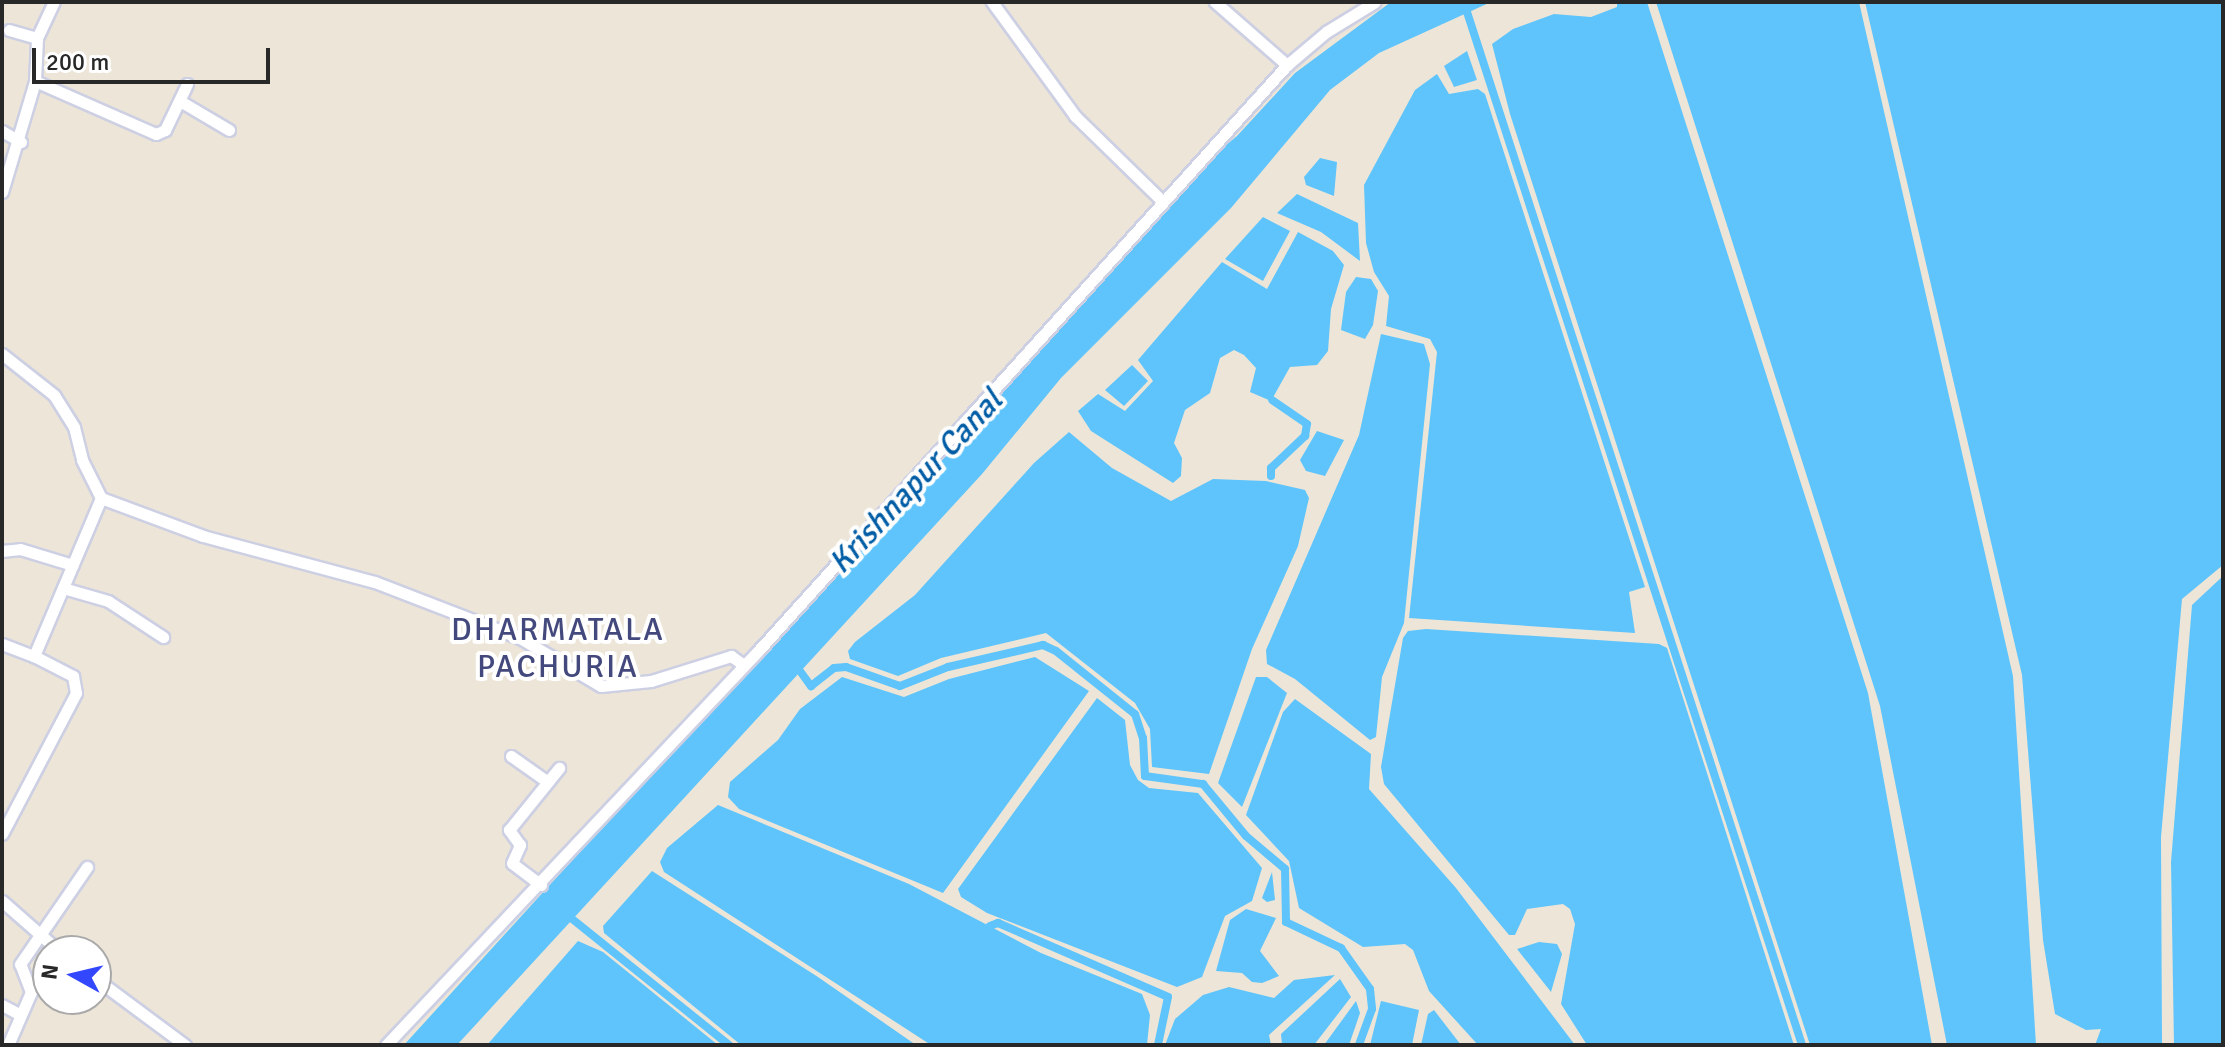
<!DOCTYPE html>
<html>
<head>
<meta charset="utf-8">
<style>
  body { margin:0 }
  #map { position:relative; width:2225px; height:1047px; overflow:hidden; background:#ede6d8; font-family:Signika,sans-serif }
  div>[style] { position:absolute }
  [style*='--x'] { left:calc(var(--x)*1px); top:calc(var(--y)*1px); width:calc(var(--w)*1px); rotate:calc(var(--a)*1deg) }
  .water>* { inset:0; background:#5ec4fb }
  .canal>* { height:8px; margin:-4px; padding:0 4px; transform-origin:4px; border-radius:4px; background:#5ec4fb }
  .roads { filter:drop-shadow(2px 0 #cdcfe3) drop-shadow(-2px 0 #cdcfe3) drop-shadow(0 2px #cdcfe3) drop-shadow(0 -2px #cdcfe3) }
  .minor>* { height:11px; margin:-5.5px; padding:0 5.5px; transform-origin:5.5px; border-radius:5.5px; background:#fff }
  span { translate:-50% -50%; white-space:nowrap; text-align:center; line-height:1.15; -webkit-text-stroke:8px #fff; paint-order:stroke }
  .water-label { font-size:32px; color:#005da5; font-style:italic }
  .neighbourhood-label { font-size:32px; color:#44497d; letter-spacing:2px }
  .frame { position:absolute; inset:0; border:4px solid #282828; pointer-events:none }
  .north { position:absolute; left:32px; top:935px; width:80px; height:80px; box-sizing:border-box; background:#fff; border:2px solid #a9a9a9; border-radius:50%; rotate:278deg; font-size:22px; font-weight:700; line-height:32px; text-align:center; color:#282828 }
  .north::after { content:''; display:block; margin:auto; width:28px; height:36px; background:#3347ff; clip-path:polygon(50% 0,100% 100%,50% 72%,0 100%) }
  .scale { position:absolute; left:32px; top:48px; width:238px; height:36px; box-sizing:border-box; border:4px solid #282828; border-top:0; padding-left:10px; font-size:24px; line-height:28px; white-space:nowrap; color:#282828; -webkit-text-stroke:6px #fff; paint-order:stroke }
</style>
</head>
<body>
<div id="map">
  <div class="water">
    <i style="clip-path:polygon(1391px 2px,1491px 2px,1379px 53px,1330px 90px,1231px 208px,1061px 378px,982px 474px,457px 1045px,404px 1045px,1170px 204px,1180px 184px,1237px 136px,1295px 73px)"></i>
    <i style="clip-path:polygon(1617px 2px,1647px 2px,1868px 693px,1932px 1045px,1810px 1045px,1510px 114px,1492px 44px,1513px 29px,1554px 14px,1591px 17px,1617px 7px)"></i>
    <i style="clip-path:polygon(1656px 2px,1859px 2px,2013px 676px,2036px 1045px,1947px 1045px,1880px 706px)"></i>
    <i style="clip-path:polygon(1865px 2px,2223px 2px,2223px 565px,2182px 599px,2161px 837px,2162px 1045px,2095px 1045px,2101px 1029px,2086px 1030px,2055px 1014px,2043px 940px,2022px 675px)"></i>
    <i style="clip-path:polygon(1467px 51px,1477px 80px,1454px 87px,1444px 66px)"></i>
    <i style="clip-path:polygon(1437px 74px,1449px 94px,1478px 89px,1485px 94px,1645px 587px,1629px 592px,1635px 633px,1409px 618px,1437px 352px,1430px 339px,1386px 326px,1389px 296px,1374px 272px,1366px 243px,1364px 185px,1415px 90px)"></i>
    <i style="clip-path:polygon(1320px 158px,1337px 162px,1334px 196px,1306px 185px,1304px 177px)"></i>
    <i style="clip-path:polygon(1297px 194px,1358px 223px,1360px 261px,1321px 232px,1277px 213px)"></i>
    <i style="clip-path:polygon(1263px 217px,1290px 231px,1263px 281px,1225px 259px)"></i>
    <i style="clip-path:polygon(1298px 232px,1333px 251px,1344px 265px,1331px 309px,1328px 351px,1317px 365px,1290px 367px,1271px 401px,1250px 392px,1256px 368px,1244px 355px,1234px 350px,1220px 358px,1210px 393px,1185px 410px,1174px 443px,1182px 458px,1181px 476px,1173px 483px,1091px 431px,1078px 411px,1098px 394px,1125px 411px,1153px 381px,1138px 360px,1222px 262px,1267px 289px)"></i>
    <i style="clip-path:polygon(1356px 277px,1371px 279px,1378px 291px,1373px 325px,1365px 339px,1341px 330px,1346px 292px)"></i>
    <i style="clip-path:polygon(1381px 334px,1424px 344px,1430px 364px,1404px 623px,1382px 677px,1376px 737px,1370px 740px,1295px 679px,1267px 664px,1266px 650px,1359px 435px)"></i>
    <i style="clip-path:polygon(1132px 365px,1148px 381px,1124px 406px,1105px 390px)"></i>
    <i style="clip-path:polygon(1317px 431px,1344px 440px,1325px 476px,1306px 471px,1300px 460px)"></i>
    <i style="clip-path:polygon(1069px 432px,1112px 468px,1171px 501px,1213px 479px,1266px 481px,1305px 490px,1309px 498px,1298px 546px,1252px 649px,1209px 774px,1152px 767px,1150px 729px,1135px 703px,1046px 633px,941px 658px,898px 676px,850px 659px,848px 651px,855px 642px,915px 595px,1034px 463px)"></i>
    <i style="clip-path:polygon(2223px 576px,2223px 1045px,2174px 1045px,2171px 862px,2192px 605px)"></i>
    <i style="clip-path:polygon(1426px 629px,1659px 644px,1667px 648px,1794px 1045px,1587px 1045px,1561px 1004px,1575px 924px,1570px 909px,1563px 904px,1527px 909px,1515px 935px,1509px 935px,1384px 784px,1381px 767px,1403px 638px,1408px 631px)"></i>
    <i style="clip-path:polygon(1035px 657px,1089px 691px,943px 893px,739px 809px,728px 797px,730px 782px,778px 740px,800px 709px,842px 677px,904px 697px,949px 679px)"></i>
    <i style="clip-path:polygon(1256px 677px,1267px 677px,1287px 693px,1242px 807px,1218px 783px)"></i>
    <i style="clip-path:polygon(1097px 698px,1125px 720px,1130px 765px,1138px 780px,1149px 788px,1198px 793px,1262px 868px,1252px 901px,1225px 916px,1202px 977px,1177px 987px,987px 913px,961px 897px,958px 889px)"></i>
    <i style="clip-path:polygon(1295px 699px,1371px 754px,1369px 789px,1456px 888px,1575px 1045px,1478px 1045px,1429px 991px,1413px 950px,1405px 944px,1363px 947px,1299px 908px,1289px 861px,1246px 815px,1283px 712px)"></i>
    <i style="clip-path:polygon(718px 805px,909px 884px,1041px 953px,1142px 994px,1150px 1015px,1147px 1045px,931px 1045px,664px 872px,660px 862px,667px 848px)"></i>
    <i style="clip-path:polygon(652px 871px,818px 977px,916px 1045px,741px 1045px,604px 933px,603px 926px)"></i>
    <i style="clip-path:polygon(1272px 872px,1275px 900px,1267px 902px,1262px 898px)"></i>
    <i style="clip-path:polygon(1246px 909px,1276px 918px,1260px 951px,1279px 976px,1262px 983px,1252px 982px,1242px 973px,1216px 971px,1230px 920px)"></i>
    <i style="clip-path:polygon(578px 941px,603px 952px,718px 1045px,487px 1045px)"></i>
    <i style="clip-path:polygon(1539px 942px,1557px 944px,1562px 954px,1551px 992px,1517px 949px)"></i>
    <i style="clip-path:polygon(1335px 975px,1269px 1035px,1271px 1045px,1165px 1045px,1175px 1019px,1203px 995px,1229px 987px,1274px 998px,1294px 980px)"></i>
    <i style="clip-path:polygon(1340px 979px,1351px 997px,1314px 1045px,1282px 1045px,1281px 1034px)"></i>
    <i style="clip-path:polygon(1356px 1001px,1360px 1013px,1349px 1045px,1324px 1045px)"></i>
    <i style="clip-path:polygon(1381px 1001px,1419px 1010px,1412px 1045px,1370px 1045px)"></i>
    <i style="clip-path:polygon(1434px 1010px,1461px 1045px,1421px 1045px,1428px 1014px)"></i>
  </div>
  <div class="canal">
    <i style="--x:1467;--y:12;--w:1086;--a:72.03"></i>
    <i style="--x:1271;--y:476;--w:8;--a:-90"></i>
    <i style="--x:1271;--y:468;--w:47;--a:-43.3"></i>
    <i style="--x:1305;--y:436;--w:12;--a:-81"></i>
    <i style="--x:1307;--y:424;--w:42;--a:-145.6"></i>
    <i style="--x:800;--y:671;--w:19;--a:54"></i>
    <i style="--x:811;--y:686;--w:29;--a:-38"></i>
    <i style="--x:834;--y:668;--w:12;--a:-5"></i>
    <i style="--x:846;--y:667;--w:57;--a:19.4"></i>
    <i style="--x:900;--y:686;--w:52;--a:-21.6"></i>
    <i style="--x:948;--y:667;--w:98;--a:-13"></i>
    <i style="--x:1043;--y:645;--w:14;--a:25"></i>
    <i style="--x:1056;--y:651;--w:101;--a:38.6"></i>
    <i style="--x:1135;--y:714;--w:25;--a:72"></i>
    <i style="--x:1143;--y:738;--w:38;--a:87"></i>
    <i style="--x:1145;--y:776;--w:59;--a:7.9"></i>
    <i style="--x:1203;--y:784;--w:67;--a:50.4"></i>
    <i style="--x:1246;--y:836;--w:51;--a:40.2"></i>
    <i style="--x:1285;--y:869;--w:53;--a:88.9"></i>
    <i style="--x:1286;--y:922;--w:61;--a:25.3"></i>
    <i style="--x:1341;--y:948;--w:50;--a:54.7"></i>
    <i style="--x:1370;--y:989;--w:20;--a:84"></i>
    <i style="--x:1372;--y:1009;--w:38;--a:110"></i>
    <i style="--x:571;--y:918;--w:203;--a:38.8"></i>
    <i style="--x:990;--y:926;--w:9;--a:-21"></i>
    <i style="--x:998;--y:923;--w:185;--a:23.5"></i>
    <i style="--x:1168;--y:997;--w:49;--a:101.8"></i>
  </div>
  <div class="roads">
    <div class="minor">
      <i style="--x:992;--y:2;--w:141;--a:53.9"></i>
      <i style="--x:1075;--y:116;--w:120;--a:44.3"></i>
      <i style="--x:1215;--y:2;--w:96;--a:41.2"></i>
      <i style="--x:9;--y:30;--w:29;--a:16"></i>
      <i style="--x:35;--y:81;--w:132;--a:23.7"></i>
      <i style="--x:156;--y:134;--w:10;--a:-24"></i>
      <i style="--x:165;--y:130;--w:51;--a:-64.4"></i>
      <i style="--x:180;--y:101;--w:57;--a:30.6"></i>
      <i style="--x:2;--y:131;--w:22;--a:30"></i>
      <i style="--x:2;--y:192;--w:116;--a:-73.4"></i>
      <i style="--x:35;--y:81;--w:43;--a:-87.3"></i>
      <i style="--x:37;--y:38;--w:40;--a:-65"></i>
      <i style="--x:2;--y:354;--w:66;--a:38.3"></i>
      <i style="--x:54;--y:395;--w:38;--a:58"></i>
      <i style="--x:74;--y:427;--w:34;--a:76"></i>
      <i style="--x:82;--y:460;--w:42;--a:63.4"></i>
      <i style="--x:101;--y:498;--w:172;--a:113"></i>
      <i style="--x:34;--y:656;--w:44;--a:27.1"></i>
      <i style="--x:73;--y:676;--w:17;--a:80"></i>
      <i style="--x:76;--y:693;--w:159;--a:117.7"></i>
      <i style="--x:101;--y:498;--w:109;--a:20.4"></i>
      <i style="--x:203;--y:536;--w:178;--a:15"></i>
      <i style="--x:375;--y:582;--w:155;--a:21.1"></i>
      <i style="--x:520;--y:638;--w:94;--a:30.7"></i>
      <i style="--x:601;--y:686;--w:50;--a:-5.7"></i>
      <i style="--x:651;--y:681;--w:84;--a:-17.4"></i>
      <i style="--x:731;--y:656;--w:16;--a:35"></i>
      <i style="--x:2;--y:551;--w:18;--a:-6"></i>
      <i style="--x:20;--y:549;--w:55;--a:16.8"></i>
      <i style="--x:63;--y:588;--w:47;--a:16.1"></i>
      <i style="--x:108;--y:601;--w:66;--a:33.2"></i>
      <i style="--x:2;--y:644;--w:34;--a:21"></i>
      <i style="--x:511;--y:756;--w:45;--a:35.1"></i>
      <i style="--x:541;--y:885;--w:36;--a:-143"></i>
      <i style="--x:512;--y:863;--w:20;--a:-66"></i>
      <i style="--x:520;--y:845;--w:19;--a:-126"></i>
      <i style="--x:509;--y:830;--w:80;--a:-51.1"></i>
      <i style="--x:2;--y:901;--w:76;--a:41.3"></i>
      <i style="--x:96;--y:979;--w:111;--a:36.6"></i>
      <i style="--x:2;--y:1005;--w:21;--a:28"></i>
      <i style="--x:8;--y:1045;--w:58;--a:-66.5"></i>
      <i style="--x:31;--y:992;--w:30;--a:-111"></i>
      <i style="--x:20;--y:964;--w:118;--a:-55.4"></i>
      <i style="--x:386;--y:1045;--w:542;--a:-46.65"></i>
      <i style="--x:758;--y:651;--w:789;--a:-47.93"></i>
      <i style="--x:1287;--y:65;--w:51;--a:-40.2"></i>
      <i style="--x:1326;--y:32;--w:57;--a:-31.5"></i>
    </div>
  </div>
  <div class="water-label">
    <span style="left:916px;top:482px;rotate:-47deg">Krishnapur Canal</span>
  </div>
  <div class="neighbourhood-label">
    <span style="left:558px;top:649px">DHARMATALA<br>PACHURIA</span>
  </div>
  <div class="frame"></div>
  <div class="north">N</div>
  <div class="scale">200 m</div>
</div>
</body>
</html>
